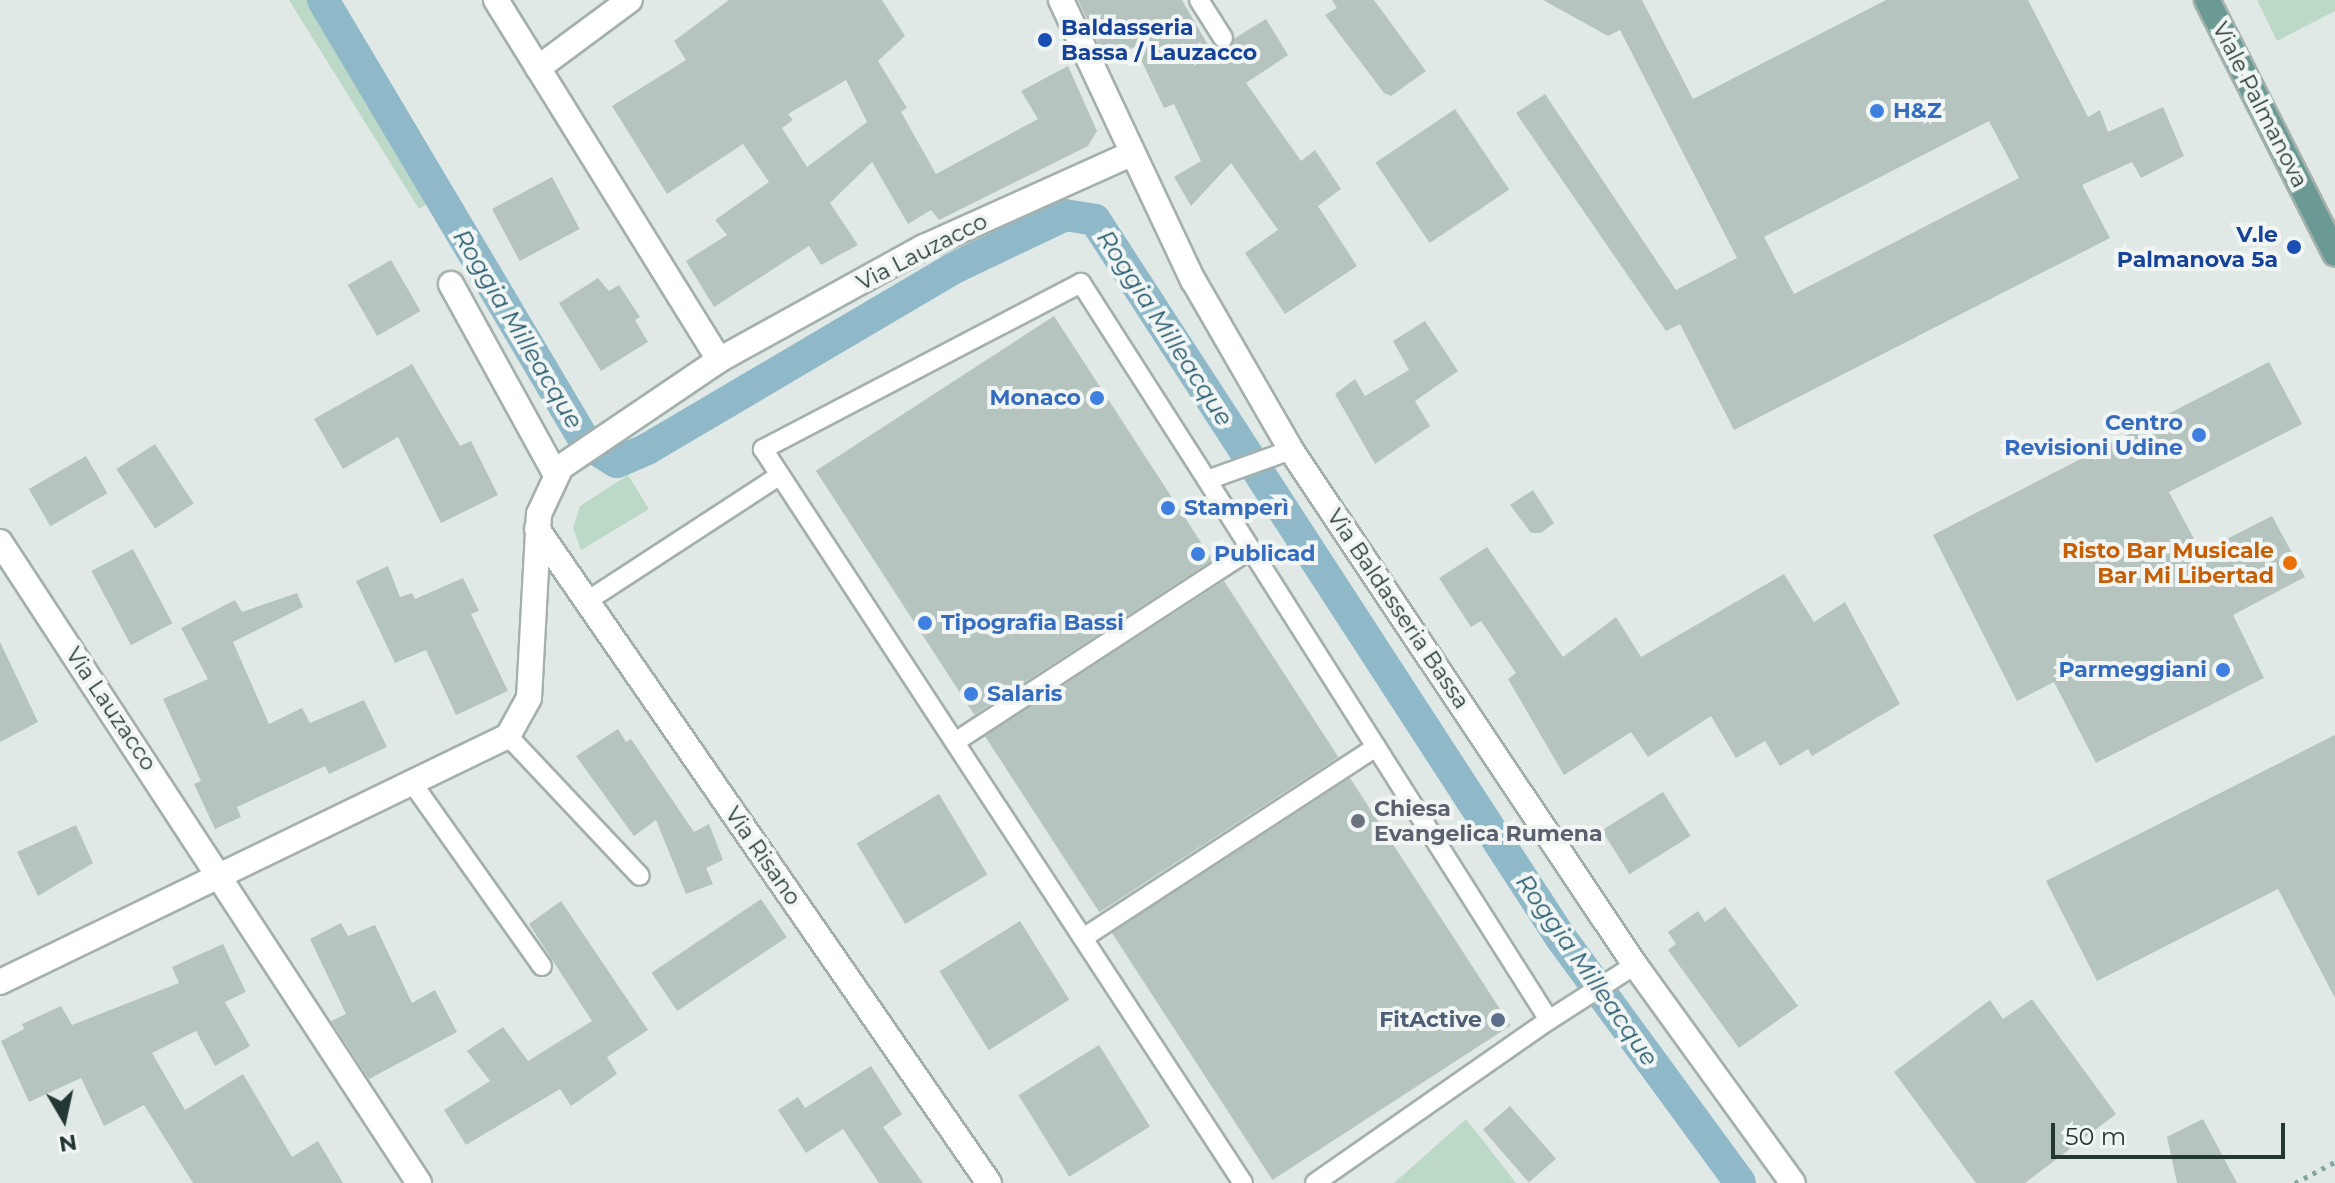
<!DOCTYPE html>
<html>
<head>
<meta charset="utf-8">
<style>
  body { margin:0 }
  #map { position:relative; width:2335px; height:1183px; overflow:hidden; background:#e1e9e6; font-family:Montserrat,sans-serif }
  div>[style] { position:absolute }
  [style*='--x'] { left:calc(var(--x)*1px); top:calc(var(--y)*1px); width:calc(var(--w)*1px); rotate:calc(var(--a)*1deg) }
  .green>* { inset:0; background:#bcd8c7 }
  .canal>* { height:32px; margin:-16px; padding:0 16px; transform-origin:16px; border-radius:16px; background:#8fb9c8 }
  .building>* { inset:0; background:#b6c4c0; transform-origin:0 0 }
  .path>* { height:5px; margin-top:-2.5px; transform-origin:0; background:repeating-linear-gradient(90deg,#85a9a2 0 4px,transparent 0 10px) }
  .roads { filter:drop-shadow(2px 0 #a4b0ad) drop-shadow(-2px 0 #a4b0ad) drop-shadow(0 2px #a4b0ad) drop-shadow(0 -2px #a4b0ad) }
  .lane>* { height:18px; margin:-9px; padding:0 9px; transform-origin:9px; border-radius:9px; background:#fff }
  .street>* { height:24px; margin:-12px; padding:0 12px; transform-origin:12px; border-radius:12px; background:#fff }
  .secondary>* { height:24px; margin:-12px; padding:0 12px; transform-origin:12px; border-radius:12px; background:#fff }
  .primary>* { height:24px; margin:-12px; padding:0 12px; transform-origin:12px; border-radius:12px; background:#6a9a93 }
  .dots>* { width:22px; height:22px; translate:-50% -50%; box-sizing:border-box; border:4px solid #f1f6f4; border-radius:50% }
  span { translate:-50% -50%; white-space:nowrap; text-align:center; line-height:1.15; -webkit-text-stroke:8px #f1f6f4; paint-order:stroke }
  .transit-label { font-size:22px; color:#164399; font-weight:700 }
  .left { translate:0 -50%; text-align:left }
  .right { translate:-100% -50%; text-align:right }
  .street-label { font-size:22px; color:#233835 }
  .shop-label { font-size:22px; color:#366cbe; font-weight:700 }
  .food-label { font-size:22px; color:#c56008; font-weight:700 }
  .worship-label { font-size:22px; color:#5b616d; font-weight:700 }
  .service-label { font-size:22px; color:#4e5e75; font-weight:700 }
  .water-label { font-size:24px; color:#25586c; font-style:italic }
  .north { position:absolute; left:24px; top:1079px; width:80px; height:80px; -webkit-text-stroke:6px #f1f6f4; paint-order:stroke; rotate:171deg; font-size:22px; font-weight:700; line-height:32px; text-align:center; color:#233835 }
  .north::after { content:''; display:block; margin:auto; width:28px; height:36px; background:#233835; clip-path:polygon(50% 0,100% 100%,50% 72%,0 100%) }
  .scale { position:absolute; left:2051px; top:1123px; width:234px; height:36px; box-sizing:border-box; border:4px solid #233835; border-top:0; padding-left:10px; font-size:24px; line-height:28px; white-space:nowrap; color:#233835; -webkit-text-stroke:6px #f1f6f4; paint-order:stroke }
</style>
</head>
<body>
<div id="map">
  <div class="green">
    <i style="clip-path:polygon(289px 0,336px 0,449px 191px,419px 209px)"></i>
    <i style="clip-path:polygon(2257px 0,2335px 0,2335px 11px,2277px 41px)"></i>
    <i style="clip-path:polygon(628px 475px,649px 509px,581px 550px,573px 528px,580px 506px)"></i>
    <i style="clip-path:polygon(1466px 1119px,1516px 1183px,1394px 1183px)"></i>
  </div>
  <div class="canal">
    <i style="--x:323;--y:0;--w:515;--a:59.3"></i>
    <i style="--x:586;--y:443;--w:36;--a:32"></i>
    <i style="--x:617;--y:462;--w:33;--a:-23"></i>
    <i style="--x:647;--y:449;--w:354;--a:-30.5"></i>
    <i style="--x:952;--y:269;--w:125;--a:-25.5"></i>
    <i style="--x:1065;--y:215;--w:30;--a:9"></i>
    <i style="--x:1095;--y:220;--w:856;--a:57.02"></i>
    <i style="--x:1561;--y:938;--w:303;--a:53.8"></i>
  </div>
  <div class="building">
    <i style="clip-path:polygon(evenodd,729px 0,882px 0,905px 36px,878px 61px,907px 108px,901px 112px,936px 174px,1038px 119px,1021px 91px,1068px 66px,1097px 131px,1088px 146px,939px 220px,931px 210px,908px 224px,872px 162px,830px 203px,858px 245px,821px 265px,809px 246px,714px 307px,686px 261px,727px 235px,715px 220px,769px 182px,743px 144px,667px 194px,612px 106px,686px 60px,674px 41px,729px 0,846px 80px,867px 122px,807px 167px,782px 128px,793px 120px,788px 114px,846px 80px)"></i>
    <i style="clip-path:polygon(1078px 0,1182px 0,1212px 52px,1229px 48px,1235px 38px,1266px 19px,1288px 55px,1246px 83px,1301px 161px,1315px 150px,1341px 189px,1318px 206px,1357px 266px,1285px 314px,1245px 253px,1278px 230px,1231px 163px,1191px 206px,1174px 177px,1201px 161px,1174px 104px,1164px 108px,1135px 47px,1106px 60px)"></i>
    <i style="clip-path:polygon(1332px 0,1374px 0,1426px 71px,1391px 96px,1384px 93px,1325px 15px,1337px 8px)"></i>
    <i style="clip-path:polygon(evenodd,1543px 0,1642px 0,1693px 99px,1886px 0,2028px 0,2088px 117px,2100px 110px,2108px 132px,2163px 107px,2184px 156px,2141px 178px,2132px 162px,2082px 185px,2110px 238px,1734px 430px,1680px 324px,1666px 331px,1516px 113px,1545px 94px,1676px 290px,1737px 258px,1620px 30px,1608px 36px,1543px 0,1989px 121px,2019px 178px,1794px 294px,1764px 237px,1989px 121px)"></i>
    <i style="left:1455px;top:109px;width:97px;height:96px;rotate:56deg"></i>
    <i style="left:552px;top:177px;width:59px;height:68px;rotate:62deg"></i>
    <i style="left:391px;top:260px;width:59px;height:50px;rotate:60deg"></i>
    <i style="clip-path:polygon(598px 278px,609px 291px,619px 285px,640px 317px,635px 320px,648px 342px,601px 371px,559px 303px)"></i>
    <i style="left:1054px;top:316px;width:291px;height:284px;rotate:57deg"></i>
    <i style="clip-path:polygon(1425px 321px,1458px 371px,1415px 401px,1430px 426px,1375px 464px,1335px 394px,1355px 379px,1365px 396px,1409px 370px,1393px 341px)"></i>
    <i style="clip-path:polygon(2269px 362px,2302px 424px,2169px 492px,2201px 552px,2272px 516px,2305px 577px,2233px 615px,2264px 678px,2096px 763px,2054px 682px,2017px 701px,1933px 535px)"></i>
    <i style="clip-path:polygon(412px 364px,460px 446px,471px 441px,498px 495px,441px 523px,398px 437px,343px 469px,314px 419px)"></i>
    <i style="left:155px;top:444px;width:71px;height:46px;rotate:57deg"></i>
    <i style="left:86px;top:456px;width:43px;height:66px;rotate:60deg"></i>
    <i style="clip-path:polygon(1533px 490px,1554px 523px,1541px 533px,1531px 533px,1510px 505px)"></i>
    <i style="clip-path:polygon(1487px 547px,1563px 657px,1616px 617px,1641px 657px,1784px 574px,1814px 622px,1845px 602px,1900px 704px,1812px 756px,1808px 749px,1780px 766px,1765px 741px,1736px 758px,1711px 716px,1648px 757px,1631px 732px,1564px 775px,1508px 679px,1516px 673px,1481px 621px,1471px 627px,1439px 578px)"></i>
    <i style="left:133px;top:549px;width:84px;height:47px;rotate:62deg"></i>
    <i style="clip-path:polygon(388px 566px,400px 597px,412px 593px,415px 599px,463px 578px,479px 611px,471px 614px,508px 691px,456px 715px,426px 650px,395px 663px,356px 581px)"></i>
    <i style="left:1224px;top:581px;width:210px;height:285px;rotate:57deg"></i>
    <i style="clip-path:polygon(297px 593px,303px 607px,233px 642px,269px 724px,302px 708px,310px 723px,364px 700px,387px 747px,329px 774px,325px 766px,237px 807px,241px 817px,215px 829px,194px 784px,201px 781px,163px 699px,208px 679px,181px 628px,235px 600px,242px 612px)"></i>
    <i style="clip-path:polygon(0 642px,38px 722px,0 742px)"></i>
    <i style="clip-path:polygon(618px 729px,626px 742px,631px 739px,694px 832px,709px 824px,723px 860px,706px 868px,713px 884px,686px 894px,656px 820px,634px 836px,576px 756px)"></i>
    <i style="clip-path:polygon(2335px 735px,2335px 998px,2278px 889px,2097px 981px,2046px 881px)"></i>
    <i style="left:1350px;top:778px;width:295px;height:284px;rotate:57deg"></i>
    <i style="left:1663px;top:792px;width:52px;height:72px;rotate:58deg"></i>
    <i style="left:939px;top:794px;width:94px;height:96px;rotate:59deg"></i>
    <i style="clip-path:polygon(76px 825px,93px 863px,38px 896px,17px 852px)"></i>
    <i style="left:761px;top:899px;width:46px;height:132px;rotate:56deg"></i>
    <i style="clip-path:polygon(561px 901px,648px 1030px,607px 1057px,617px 1074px,571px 1106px,560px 1089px,466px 1145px,444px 1110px,490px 1081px,467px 1051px,503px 1027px,528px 1061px,592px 1021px,529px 924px)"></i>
    <i style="clip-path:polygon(1725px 907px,1798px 1006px,1739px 1048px,1668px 950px,1676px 944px,1668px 932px,1698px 911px,1705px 922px)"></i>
    <i style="left:1020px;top:921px;width:93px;height:95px;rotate:58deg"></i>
    <i style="clip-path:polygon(341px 923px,348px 936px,375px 925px,412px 1003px,435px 990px,457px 1032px,369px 1079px,331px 1021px,346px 1014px,310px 939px)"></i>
    <i style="clip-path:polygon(223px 944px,246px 992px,225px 1002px,250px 1046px,215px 1066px,196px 1031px,152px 1053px,185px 1110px,243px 1074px,292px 1157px,318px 1141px,343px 1183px,193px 1183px,144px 1105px,104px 1126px,81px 1078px,29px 1102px,1px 1041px,24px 1029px,22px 1024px,61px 1006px,72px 1025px,179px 983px,172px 967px)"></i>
    <i style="clip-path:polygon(2032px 999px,2116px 1114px,2025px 1183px,1976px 1183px,1894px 1072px,1990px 1000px,2003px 1019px)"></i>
    <i style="left:1099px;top:1045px;width:96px;height:95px;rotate:58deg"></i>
    <i style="clip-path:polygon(871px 1066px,902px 1114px,883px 1127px,923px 1183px,879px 1183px,843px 1129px,806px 1153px,778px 1110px,798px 1097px,805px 1108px)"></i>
    <i style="left:1510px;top:1106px;width:70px;height:36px;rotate:49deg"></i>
    <i style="clip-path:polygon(2203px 1119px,2237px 1183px,2177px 1183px,2167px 1137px)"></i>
  </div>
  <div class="path">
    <i style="--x:2295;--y:1183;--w:45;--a:-27.7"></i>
  </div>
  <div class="roads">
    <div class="lane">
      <i style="--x:1199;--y:0;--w:45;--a:57.7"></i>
      <i style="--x:1291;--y:450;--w:89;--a:160.3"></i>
      <i style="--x:1207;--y:480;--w:639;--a:57.65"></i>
      <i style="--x:1549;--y:1020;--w:102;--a:-32.6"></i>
      <i style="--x:1207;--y:480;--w:234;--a:-122.6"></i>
      <i style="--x:1081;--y:283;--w:359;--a:152.4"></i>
      <i style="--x:763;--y:449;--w:877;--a:56.82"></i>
      <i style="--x:587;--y:601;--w:230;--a:-33.1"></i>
      <i style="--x:508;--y:736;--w:192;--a:46.7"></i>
      <i style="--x:955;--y:742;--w:353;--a:-33.1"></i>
      <i style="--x:413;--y:784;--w:223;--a:54.7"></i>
      <i style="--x:1083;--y:938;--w:350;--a:-33.1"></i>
      <i style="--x:1315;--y:1183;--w:285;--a:-34.9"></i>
    </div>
    <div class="street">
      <i style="--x:496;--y:0;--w:423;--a:58.2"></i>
      <i style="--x:538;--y:68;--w:114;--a:-36.5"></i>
      <i style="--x:451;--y:284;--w:216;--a:61.2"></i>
      <i style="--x:537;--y:529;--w:795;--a:55.35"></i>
      <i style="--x:0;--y:542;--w:766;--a:56.83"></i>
      <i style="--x:0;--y:982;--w:564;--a:-25.84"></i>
      <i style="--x:508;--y:736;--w:43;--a:-61.1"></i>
      <i style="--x:529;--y:698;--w:184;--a:-86.9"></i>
      <i style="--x:539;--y:514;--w:52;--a:-64.9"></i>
      <i style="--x:561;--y:467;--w:191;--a:-34.1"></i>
      <i style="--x:719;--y:360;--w:234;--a:-28.9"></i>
      <i style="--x:924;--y:247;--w:227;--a:-24.2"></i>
    </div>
    <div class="secondary">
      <i style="--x:1061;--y:0;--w:310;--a:64.8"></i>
      <i style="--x:1193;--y:280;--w:196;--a:60"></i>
      <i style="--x:1291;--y:450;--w:619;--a:56.26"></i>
      <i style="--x:1635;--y:965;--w:269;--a:54.1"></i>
    </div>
    <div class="primary">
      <i style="--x:2207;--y:0;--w:284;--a:63.2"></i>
    </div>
  </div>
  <div class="dots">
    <i style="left:1045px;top:40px;background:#1a4fb4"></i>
    <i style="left:1877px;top:111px;background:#3f7fe0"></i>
    <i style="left:2294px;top:247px;background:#1a4fb4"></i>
    <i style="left:1097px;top:398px;background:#3f7fe0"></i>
    <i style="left:2199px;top:435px;background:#3f7fe0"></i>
    <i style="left:1168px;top:508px;background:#3f7fe0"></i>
    <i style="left:1198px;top:554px;background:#3f7fe0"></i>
    <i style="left:2290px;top:563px;background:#e8710a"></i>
    <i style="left:925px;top:623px;background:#3f7fe0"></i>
    <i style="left:2223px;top:670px;background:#3f7fe0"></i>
    <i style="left:971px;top:694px;background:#3f7fe0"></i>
    <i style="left:1358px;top:821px;background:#6b7280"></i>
    <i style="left:1498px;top:1020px;background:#5c6f8a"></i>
  </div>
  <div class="transit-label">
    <span class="left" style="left:1061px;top:40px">Baldasseria<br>Bassa / Lauzacco</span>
    <span class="right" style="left:2278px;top:247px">V.le<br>Palmanova 5a</span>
  </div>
  <div class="street-label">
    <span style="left:2260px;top:105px;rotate:63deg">Viale Palmanova</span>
    <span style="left:922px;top:252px;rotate:-27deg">Via Lauzacco</span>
    <span style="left:1398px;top:609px;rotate:56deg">Via Baldasseria Bassa</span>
    <span style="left:111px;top:709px;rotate:56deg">Via Lauzacco</span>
    <span style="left:763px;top:856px;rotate:55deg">Via Risano</span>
  </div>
  <div class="shop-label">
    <span class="left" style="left:1893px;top:111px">H&amp;Z</span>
    <span class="right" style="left:1081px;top:398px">Monaco</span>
    <span class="right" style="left:2183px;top:435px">Centro<br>Revisioni Udine</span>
    <span class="left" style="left:1184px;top:508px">Stamperì</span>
    <span class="left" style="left:1214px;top:554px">Publicad</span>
    <span class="left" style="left:941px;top:623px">Tipografia Bassi</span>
    <span class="right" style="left:2207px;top:670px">Parmeggiani</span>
    <span class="left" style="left:987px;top:694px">Salaris</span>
  </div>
  <div class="food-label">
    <span class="right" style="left:2274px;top:563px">Risto Bar Musicale<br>Bar Mi Libertad</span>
  </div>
  <div class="worship-label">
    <span class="left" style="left:1374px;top:821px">Chiesa<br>Evangelica Rumena</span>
  </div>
  <div class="service-label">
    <span class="right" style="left:1482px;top:1020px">FitActive</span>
  </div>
  <div class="water-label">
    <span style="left:1165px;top:328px;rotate:57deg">Roggia Milleacque</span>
    <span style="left:518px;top:329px;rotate:59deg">Roggia Milleacque</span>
    <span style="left:1587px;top:970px;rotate:55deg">Roggia Milleacque</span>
  </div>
  <div class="north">N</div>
  <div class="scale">50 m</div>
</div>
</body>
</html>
